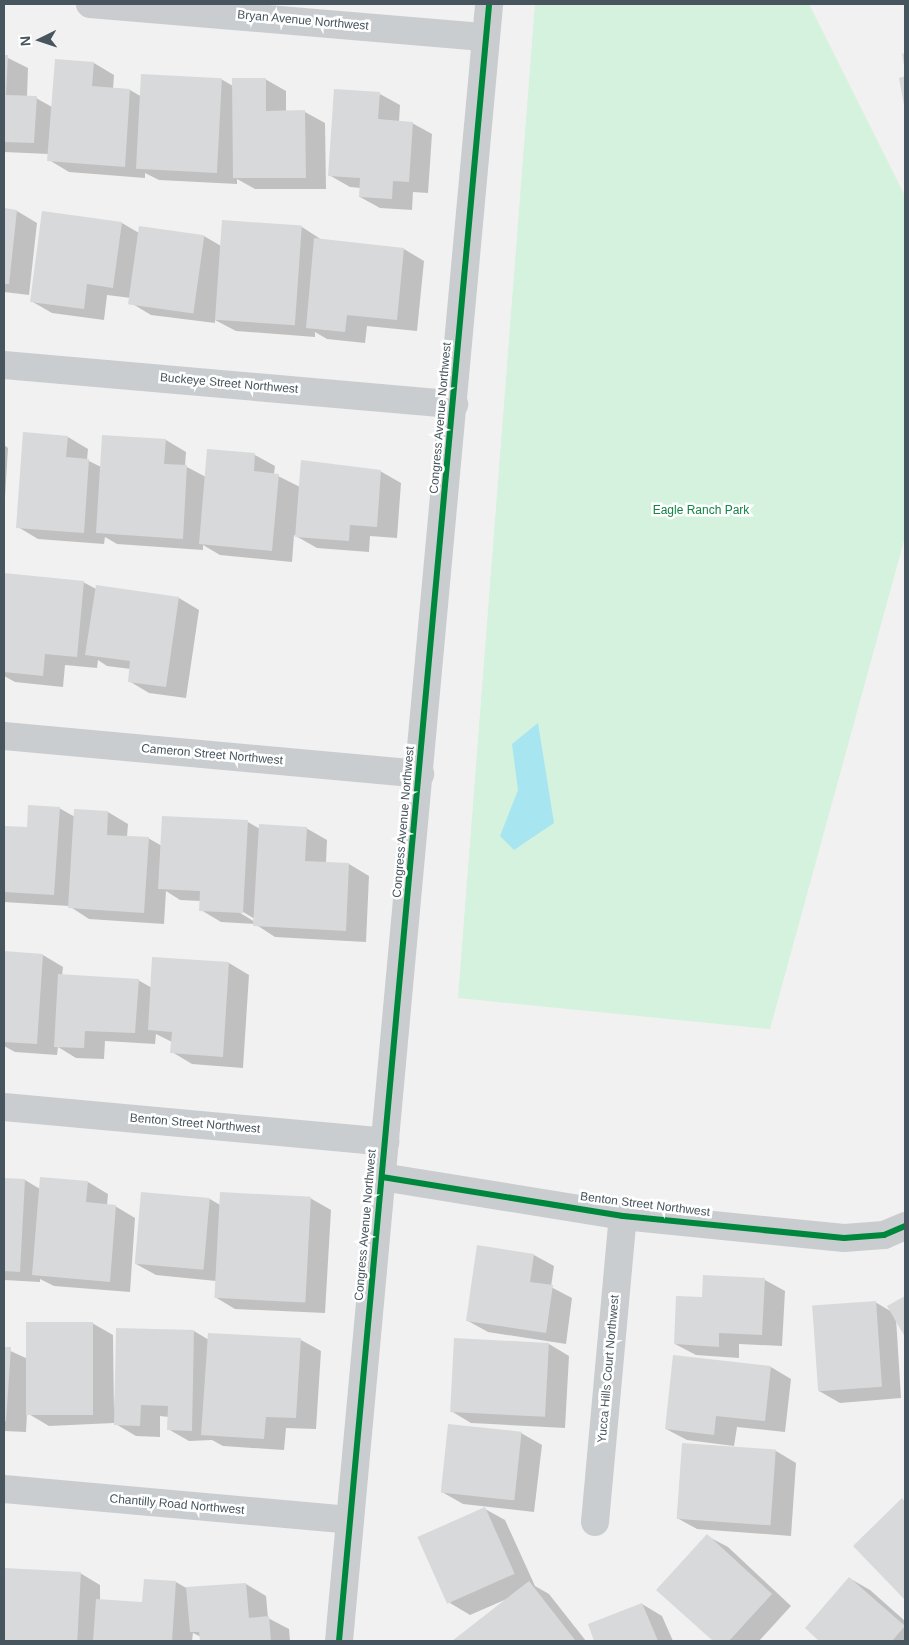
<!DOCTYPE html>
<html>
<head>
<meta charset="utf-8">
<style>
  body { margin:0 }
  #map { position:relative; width:909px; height:1645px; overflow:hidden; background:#f1f1f1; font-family:Helvetica,sans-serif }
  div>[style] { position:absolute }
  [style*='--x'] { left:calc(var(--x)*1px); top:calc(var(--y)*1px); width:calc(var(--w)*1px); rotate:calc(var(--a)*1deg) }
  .green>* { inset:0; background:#d4f2dd }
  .water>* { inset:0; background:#a7e6f1 }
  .shadow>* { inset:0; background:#0003 }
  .building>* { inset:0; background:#d8d9db; transform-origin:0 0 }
  .street>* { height:28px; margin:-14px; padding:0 14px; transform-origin:14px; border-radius:14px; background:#cacdcf }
  .cycleway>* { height:6px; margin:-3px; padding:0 3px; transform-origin:3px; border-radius:3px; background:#00873e }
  span { translate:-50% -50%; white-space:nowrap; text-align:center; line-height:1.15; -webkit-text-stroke:5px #fff; paint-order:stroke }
  .street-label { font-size:12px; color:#47555e }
  .park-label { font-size:12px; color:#128544 }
  .frame { position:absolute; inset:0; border:5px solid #47555e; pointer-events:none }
  .north { position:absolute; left:15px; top:15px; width:50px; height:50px; -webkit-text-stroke:4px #fff; paint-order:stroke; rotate:266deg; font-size:14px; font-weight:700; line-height:20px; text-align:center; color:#47555e }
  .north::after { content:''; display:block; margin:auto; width:18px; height:22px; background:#47555e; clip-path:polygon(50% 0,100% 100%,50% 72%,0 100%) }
</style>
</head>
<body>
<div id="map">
  <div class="green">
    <i style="clip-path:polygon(535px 4px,809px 4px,905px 196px,905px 537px,770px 1029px,458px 998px)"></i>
  </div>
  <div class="water">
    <i style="clip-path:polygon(538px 723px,554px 823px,514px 850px,500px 836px,518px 790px,512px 744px)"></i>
  </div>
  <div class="shadow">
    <i style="clip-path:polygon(4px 56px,28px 68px,27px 97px,36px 98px,52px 107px,56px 61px,94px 63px,114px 75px,113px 89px,130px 90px,142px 97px,221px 79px,233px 86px,265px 79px,286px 91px,286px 112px,305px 112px,325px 123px,326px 189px,255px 189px,237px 179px,237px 184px,159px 180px,145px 173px,145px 178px,69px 172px,49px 160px,49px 154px,4px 152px)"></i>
    <i style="clip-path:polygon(380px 94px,400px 105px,399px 122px,412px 123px,432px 134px,428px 193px,413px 192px,412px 210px,380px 208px,360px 197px,361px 188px,350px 187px,329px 175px)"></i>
    <i style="clip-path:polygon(4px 210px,17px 211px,37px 223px,29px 295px,4px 292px)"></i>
    <i style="clip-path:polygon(122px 223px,139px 233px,204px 236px,221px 246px,302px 227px,322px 240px,404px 249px,424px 261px,417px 331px,367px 326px,365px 343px,327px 339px,315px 332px,315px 337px,236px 331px,215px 320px,215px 323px,151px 315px,131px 303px,131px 298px,107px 295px,104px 320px,52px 313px,31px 301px)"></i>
    <i style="clip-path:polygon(103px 436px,166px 440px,186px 452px,185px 466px,206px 477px,255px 455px,275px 466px,274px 474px,300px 487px,302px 461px,380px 471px,401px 483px,397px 538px,370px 536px,369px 552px,317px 548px,294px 535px,292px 562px,220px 555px,203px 545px,203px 550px,117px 544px,105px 537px,104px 544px,38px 539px,18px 527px,68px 437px,88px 449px,87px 460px,101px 467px)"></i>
    <i style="clip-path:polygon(4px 445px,8px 448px,4px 514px)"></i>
    <i style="clip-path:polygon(4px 574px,83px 582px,96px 589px,179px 598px,199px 610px,186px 698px,149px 693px,129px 681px,131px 669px,107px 666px,98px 660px,97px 668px,65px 665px,63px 687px,15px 682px,4px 676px)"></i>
    <i style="clip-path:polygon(evenodd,59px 808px,75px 817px,108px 812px,128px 824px,127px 837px,148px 838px,162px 846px,248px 822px,260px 829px,306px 828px,327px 840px,326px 863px,349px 864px,369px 876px,366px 942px,275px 937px,255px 924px,221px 922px,201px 910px,201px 901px,180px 900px,166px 891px,164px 924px,89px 919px,69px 906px,4px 902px,4px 827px,29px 829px,59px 808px,238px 909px,255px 919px,255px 922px,237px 911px,238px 909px)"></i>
    <i style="clip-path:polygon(4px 952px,43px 955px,63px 967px,62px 976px,138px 980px,152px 988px,229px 963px,249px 975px,243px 1068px,192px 1064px,172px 1052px,172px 1042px,156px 1034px,155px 1044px,105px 1041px,104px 1059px,76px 1058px,58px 1047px,57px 1055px,15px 1052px,4px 1046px)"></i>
    <i style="clip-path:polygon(4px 1179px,25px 1180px,40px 1189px,88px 1182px,108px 1194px,107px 1205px,115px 1206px,135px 1218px,130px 1292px,54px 1286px,40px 1279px,40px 1282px,4px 1280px)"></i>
    <i style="clip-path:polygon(310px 1198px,331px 1210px,325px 1313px,235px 1309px,215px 1297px,216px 1281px,156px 1275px,136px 1264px,210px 1199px,220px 1205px)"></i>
    <i style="clip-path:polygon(478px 1247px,534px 1255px,554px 1266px,551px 1287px,572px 1298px,566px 1344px,488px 1332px,468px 1321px)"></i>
    <i style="clip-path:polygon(765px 1280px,785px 1291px,782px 1346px,739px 1344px,739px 1358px,696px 1355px,675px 1344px,703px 1298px)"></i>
    <i style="clip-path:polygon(905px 1297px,905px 1335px,896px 1318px,901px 1398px,840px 1403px,819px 1391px,875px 1302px,892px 1312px,889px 1306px)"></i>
    <i style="clip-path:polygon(92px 1323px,113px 1335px,114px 1413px,118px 1329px,194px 1331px,209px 1340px,301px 1340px,321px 1351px,316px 1429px,286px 1428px,284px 1450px,223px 1446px,212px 1440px,189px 1441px,168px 1429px,169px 1417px,160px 1416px,160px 1437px,136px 1436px,114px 1423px,49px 1426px,27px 1413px,26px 1432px,4px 1431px,4px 1348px,28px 1359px)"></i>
    <i style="clip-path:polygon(455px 1339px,549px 1344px,569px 1356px,565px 1428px,471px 1423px,451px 1411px)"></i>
    <i style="clip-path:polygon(771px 1367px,791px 1379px,785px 1432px,737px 1427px,734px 1446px,687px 1440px,666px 1429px)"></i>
    <i style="clip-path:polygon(521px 1433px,542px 1445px,534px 1512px,463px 1504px,442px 1492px)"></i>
    <i style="clip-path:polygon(683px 1444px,776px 1451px,796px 1463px,791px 1536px,697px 1529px,677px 1518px)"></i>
    <i style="clip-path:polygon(902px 1500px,905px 1502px,905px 1598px,855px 1546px)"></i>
    <i style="clip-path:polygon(485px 1509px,505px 1520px,535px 1586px,549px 1594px,586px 1641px,454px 1641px,509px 1598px,470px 1615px,450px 1603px)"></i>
    <i style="clip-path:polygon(707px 1536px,728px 1547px,791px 1606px,759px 1641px,715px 1641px,658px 1590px)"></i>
    <i style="clip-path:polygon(80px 1573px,100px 1585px,100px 1600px,143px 1604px,176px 1582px,188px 1589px,246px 1584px,266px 1596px,268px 1618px,289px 1629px,290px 1641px,201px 1641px,201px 1637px,193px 1633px,192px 1641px,4px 1641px,4px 1591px)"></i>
    <i style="clip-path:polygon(849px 1578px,870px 1590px,905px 1621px,905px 1641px,821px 1641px,806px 1628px)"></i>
    <i style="clip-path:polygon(642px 1604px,662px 1616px,673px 1641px,596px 1641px,589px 1625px)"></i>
  </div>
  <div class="building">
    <i style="clip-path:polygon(905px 53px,905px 66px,904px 66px,902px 54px)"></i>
    <i style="clip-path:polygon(4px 55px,8px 55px,6px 95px,37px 96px,34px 143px,4px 142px)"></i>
    <i style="clip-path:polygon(55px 59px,94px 62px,92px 86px,130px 89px,125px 167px,47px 161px)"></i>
    <i style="left:141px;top:74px;width:81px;height:95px;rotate:3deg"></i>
    <i style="clip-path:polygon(905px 76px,905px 105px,904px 105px,899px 78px)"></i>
    <i style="clip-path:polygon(232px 78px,266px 78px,266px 111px,305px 110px,306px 178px,233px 178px)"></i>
    <i style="clip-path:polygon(334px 89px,380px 92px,378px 119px,413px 122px,409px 182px,393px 181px,392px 199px,359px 197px,360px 178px,328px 176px)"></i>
    <i style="clip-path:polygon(4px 208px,17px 210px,9px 284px,4px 284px)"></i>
    <i style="clip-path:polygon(42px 211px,122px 222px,113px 288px,87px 284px,84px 309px,30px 302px)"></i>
    <i style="left:222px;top:220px;width:80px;height:100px;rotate:4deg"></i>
    <i style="left:139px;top:226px;width:66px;height:79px;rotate:8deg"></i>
    <i style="clip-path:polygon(314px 238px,404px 248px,397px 320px,347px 315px,345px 332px,306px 328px)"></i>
    <i style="clip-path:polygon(23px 432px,68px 436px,66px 457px,89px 459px,84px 533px,16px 528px)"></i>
    <i style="clip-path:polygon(102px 435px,166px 439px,164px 464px,187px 465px,183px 539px,96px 533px)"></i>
    <i style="clip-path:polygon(207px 449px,255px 453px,254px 471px,279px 474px,272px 551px,199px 544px)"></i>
    <i style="clip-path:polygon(301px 460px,381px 470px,377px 527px,350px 525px,349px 541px,295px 537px)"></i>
    <i style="clip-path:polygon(4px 573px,84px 581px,77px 657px,45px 654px,43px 676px,4px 672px)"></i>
    <i style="clip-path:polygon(96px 585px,179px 597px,166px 687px,128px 682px,130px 661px,85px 655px)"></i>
    <i style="clip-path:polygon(28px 805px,60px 807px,54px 895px,4px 892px,4px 826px,27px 827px)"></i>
    <i style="clip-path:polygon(74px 809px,108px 811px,107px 835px,149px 837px,144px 913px,68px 908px)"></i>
    <i style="clip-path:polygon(162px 816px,248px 820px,243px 913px,199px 911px,200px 891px,158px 889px)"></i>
    <i style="clip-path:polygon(259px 824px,307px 827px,305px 861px,349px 863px,346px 931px,253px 926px)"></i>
    <i style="clip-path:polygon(4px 951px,43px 954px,37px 1044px,4px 1042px)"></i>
    <i style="clip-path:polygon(152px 957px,229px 962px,223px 1057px,170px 1053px,172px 1032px,148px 1030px)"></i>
    <i style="clip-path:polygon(58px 974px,139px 979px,135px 1033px,85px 1031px,84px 1048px,54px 1047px)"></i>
    <i style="clip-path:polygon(40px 1177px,88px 1181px,86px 1202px,116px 1205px,110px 1282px,32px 1275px)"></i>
    <i style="clip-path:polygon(4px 1178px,25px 1179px,20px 1272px,4px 1271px)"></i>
    <i style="left:141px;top:1192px;width:69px;height:72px;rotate:5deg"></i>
    <i style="left:220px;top:1192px;width:91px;height:106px;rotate:3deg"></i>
    <i style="clip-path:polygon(477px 1245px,534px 1254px,530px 1282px,553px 1285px,546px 1333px,466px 1321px)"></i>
    <i style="clip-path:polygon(703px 1275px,765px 1278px,762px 1335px,719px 1333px,719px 1347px,674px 1344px,676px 1296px,702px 1297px)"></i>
    <i style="clip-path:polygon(905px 1296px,905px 1337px,887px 1306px)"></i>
    <i style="left:876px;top:1301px;width:86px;height:64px;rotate:86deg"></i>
    <i style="left:26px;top:1322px;width:67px;height:93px"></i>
    <i style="clip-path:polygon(116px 1328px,194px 1330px,192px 1431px,167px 1430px,168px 1406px,141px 1405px,140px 1426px,114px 1425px)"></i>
    <i style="clip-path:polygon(208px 1333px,301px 1338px,296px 1418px,266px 1417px,264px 1439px,201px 1435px)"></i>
    <i style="left:454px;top:1338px;width:95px;height:74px;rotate:3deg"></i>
    <i style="clip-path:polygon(4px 1347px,11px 1347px,6px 1421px,4px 1421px)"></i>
    <i style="clip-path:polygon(673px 1355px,771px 1366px,765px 1421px,716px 1416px,714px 1435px,665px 1429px)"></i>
    <i style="left:448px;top:1424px;width:74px;height:69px;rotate:6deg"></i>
    <i style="left:682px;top:1443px;width:94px;height:76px;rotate:4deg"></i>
    <i style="clip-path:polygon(902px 1498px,905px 1502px,905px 1600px,853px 1546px)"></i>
    <i style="left:485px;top:1507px;width:73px;height:74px;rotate:66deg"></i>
    <i style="clip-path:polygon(707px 1534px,772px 1594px,729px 1641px,713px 1641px,656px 1590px)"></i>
    <i style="left:4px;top:1568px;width:77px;height:73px;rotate:3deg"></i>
    <i style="clip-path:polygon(849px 1577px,905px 1626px,892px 1641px,819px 1641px,805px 1628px)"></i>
    <i style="clip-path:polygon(144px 1579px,176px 1581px,172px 1641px,93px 1641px,96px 1599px,142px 1602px)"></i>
    <i style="clip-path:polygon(529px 1581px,575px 1640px,452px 1641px)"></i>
    <i style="clip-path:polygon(246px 1583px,249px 1618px,269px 1616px,271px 1641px,200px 1641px,199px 1632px,190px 1632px,186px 1587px)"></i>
    <i style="clip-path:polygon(642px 1603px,658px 1641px,594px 1641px,588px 1624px)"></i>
  </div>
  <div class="street">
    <i style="--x:90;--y:4;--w:397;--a:4.8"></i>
    <i style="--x:4;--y:365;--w:452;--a:5"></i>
    <i style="--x:4;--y:736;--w:418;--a:5.2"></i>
    <i style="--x:4;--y:1107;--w:383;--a:5.2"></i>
    <i style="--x:382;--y:1177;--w:244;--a:9.2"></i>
    <i style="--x:623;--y:1216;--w:222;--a:5.7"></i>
    <i style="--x:844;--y:1238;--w:40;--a:-4.3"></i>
    <i style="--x:884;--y:1235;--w:23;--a:-23"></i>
    <i style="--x:4;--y:1489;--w:347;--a:5.1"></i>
    <i style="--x:595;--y:1522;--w:307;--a:-84.8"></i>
    <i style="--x:339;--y:1641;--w:1644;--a:-84.76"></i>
  </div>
  <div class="cycleway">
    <i style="--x:382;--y:1177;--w:244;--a:9.2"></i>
    <i style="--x:623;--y:1216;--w:222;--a:5.7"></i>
    <i style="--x:844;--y:1238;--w:40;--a:-4.3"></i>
    <i style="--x:884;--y:1235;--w:23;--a:-23"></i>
    <i style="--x:339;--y:1641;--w:1644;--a:-84.76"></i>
  </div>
  <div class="street-label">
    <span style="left:303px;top:21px;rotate:5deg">Bryan Avenue Northwest</span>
    <span style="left:229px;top:384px;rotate:5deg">Buckeye Street Northwest</span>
    <span style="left:441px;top:418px;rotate:-85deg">Congress Avenue Northwest</span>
    <span style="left:212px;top:755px;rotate:5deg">Cameron Street Northwest</span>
    <span style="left:404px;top:822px;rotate:-85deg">Congress Avenue Northwest</span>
    <span style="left:195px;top:1124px;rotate:5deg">Benton Street Northwest</span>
    <span style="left:645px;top:1205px;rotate:7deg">Benton Street Northwest</span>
    <span style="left:366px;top:1225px;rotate:-85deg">Congress Avenue Northwest</span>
    <span style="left:609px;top:1369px;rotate:-85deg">Yucca Hills Court Northwest</span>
    <span style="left:177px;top:1505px;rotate:5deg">Chantilly Road Northwest</span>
  </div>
  <div class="park-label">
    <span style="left:701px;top:511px">Eagle Ranch Park</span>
  </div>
  <div class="frame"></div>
  <div class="north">N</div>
</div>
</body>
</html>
